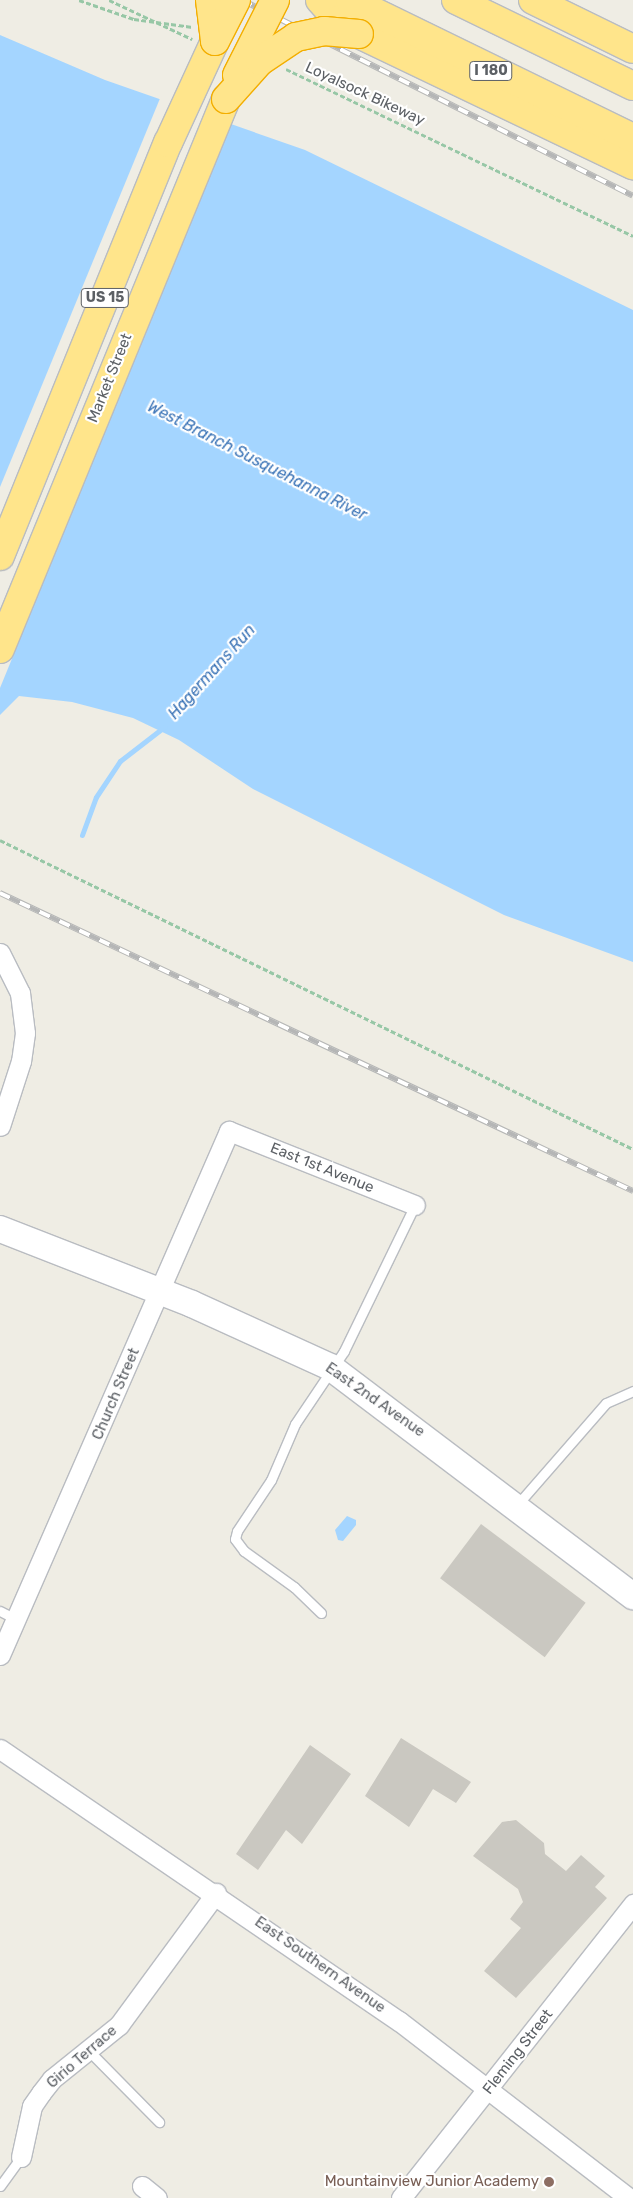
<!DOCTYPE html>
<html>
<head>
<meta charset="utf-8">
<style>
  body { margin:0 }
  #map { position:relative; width:633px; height:2198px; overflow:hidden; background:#efede4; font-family:Rubik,sans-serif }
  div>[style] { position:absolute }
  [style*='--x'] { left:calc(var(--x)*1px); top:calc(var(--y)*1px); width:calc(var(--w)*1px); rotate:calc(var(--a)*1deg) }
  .water>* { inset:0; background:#a4d5ff }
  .pier>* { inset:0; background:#efede4 }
  .stream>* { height:5px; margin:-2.5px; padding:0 2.5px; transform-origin:2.5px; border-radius:2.5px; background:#a4d5ff }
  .building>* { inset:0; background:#cac8c1; transform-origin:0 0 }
  .path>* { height:3px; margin-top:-1.5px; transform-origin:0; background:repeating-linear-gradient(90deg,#97c7a6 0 5px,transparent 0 7.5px) }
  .roads { filter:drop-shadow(1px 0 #b9bcc1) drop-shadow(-1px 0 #b9bcc1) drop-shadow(0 1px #b9bcc1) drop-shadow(0 -1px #b9bcc1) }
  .lane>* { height:9px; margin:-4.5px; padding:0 4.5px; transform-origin:4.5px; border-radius:4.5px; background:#fff }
  .street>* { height:19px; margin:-9.5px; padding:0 9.5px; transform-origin:9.5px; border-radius:9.5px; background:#fff }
  .secondary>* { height:26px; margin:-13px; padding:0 13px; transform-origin:13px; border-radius:13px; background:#fff }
  .highway>* { height:28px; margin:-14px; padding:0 14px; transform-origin:14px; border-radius:14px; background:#ffe58b }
  .rail>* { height:5.5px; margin-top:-2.75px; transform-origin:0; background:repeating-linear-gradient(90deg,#fff 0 11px,#b5b6b6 0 22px); box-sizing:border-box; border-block:1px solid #b5b6b6 }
  .path-bridge>* { height:3px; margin-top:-1.5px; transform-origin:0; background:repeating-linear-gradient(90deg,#97c7a6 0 5px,transparent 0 7.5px) }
  .bridges { filter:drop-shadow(1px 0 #f3ae00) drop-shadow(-1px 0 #f3ae00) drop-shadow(0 1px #f3ae00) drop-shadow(0 -1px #f3ae00) }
  .highway-bridge>* { height:28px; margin:-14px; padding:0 14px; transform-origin:14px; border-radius:14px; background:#ffe58b }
  .dots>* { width:14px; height:14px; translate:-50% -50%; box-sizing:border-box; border:2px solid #fff; border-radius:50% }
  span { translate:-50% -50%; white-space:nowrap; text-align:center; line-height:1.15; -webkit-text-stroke:4.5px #fff; paint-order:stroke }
  .shield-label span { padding:1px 4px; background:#fff; border:1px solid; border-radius:4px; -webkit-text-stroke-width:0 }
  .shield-label { font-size:14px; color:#5c6065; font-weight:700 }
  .street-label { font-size:15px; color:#5c6065 }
  .education-label { font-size:15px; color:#785e54 }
  .right { translate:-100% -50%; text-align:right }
  .water-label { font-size:16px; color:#3b74b7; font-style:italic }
</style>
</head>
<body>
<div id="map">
  <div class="water">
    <i style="clip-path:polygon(0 35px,105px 80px,305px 150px,633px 310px,633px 962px,504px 915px,253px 789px,179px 740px,133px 718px,72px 702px,19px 696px,0 715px)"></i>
    <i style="clip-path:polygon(347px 1516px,356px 1520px,356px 1525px,343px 1541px,338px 1540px,335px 1530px)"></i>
  </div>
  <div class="pier">
    <i style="clip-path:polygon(161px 96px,233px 119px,0 688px,0 487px)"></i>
  </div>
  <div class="stream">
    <i style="--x:82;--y:835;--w:40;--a:-69.8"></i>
    <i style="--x:96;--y:797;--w:43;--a:-56.3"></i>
    <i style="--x:120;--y:761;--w:56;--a:-37.7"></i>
  </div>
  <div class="building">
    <i style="left:481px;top:1524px;width:131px;height:68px;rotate:37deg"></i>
    <i style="clip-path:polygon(401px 1738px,471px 1782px,456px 1803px,433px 1789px,409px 1827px,365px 1796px)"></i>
    <i style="clip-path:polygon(310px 1745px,351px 1774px,302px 1844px,286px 1830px,258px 1870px,236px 1854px)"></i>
    <i style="clip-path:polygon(516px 1820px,544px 1843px,545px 1854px,566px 1871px,581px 1855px,605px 1876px,595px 1887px,607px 1898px,516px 1998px,484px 1971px,521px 1928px,510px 1919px,523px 1902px,518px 1889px,473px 1856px,502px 1822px)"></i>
  </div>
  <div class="path">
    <i style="--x:79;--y:0;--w:58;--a:19.1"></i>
    <i style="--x:134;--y:19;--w:59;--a:7.9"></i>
    <i style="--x:286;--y:69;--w:385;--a:25.7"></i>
    <i style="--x:0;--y:840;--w:704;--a:26.02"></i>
  </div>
  <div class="roads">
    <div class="lane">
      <i style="--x:517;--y:1505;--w:135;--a:-48.9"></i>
      <i style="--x:606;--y:1403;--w:30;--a:-24"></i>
      <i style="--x:0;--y:1611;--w:18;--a:27"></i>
      <i style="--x:321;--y:1613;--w:37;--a:-136"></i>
      <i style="--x:294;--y:1587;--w:62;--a:-144.2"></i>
      <i style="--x:244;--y:1551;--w:15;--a:-127"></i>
      <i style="--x:235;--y:1539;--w:8;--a:-76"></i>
      <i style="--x:237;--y:1531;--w:61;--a:-56.3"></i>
      <i style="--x:271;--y:1480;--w:61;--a:-66.8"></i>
      <i style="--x:295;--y:1424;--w:88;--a:-56.1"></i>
      <i style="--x:344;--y:1351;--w:162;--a:-64.1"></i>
      <i style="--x:89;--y:2051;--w:100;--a:45.4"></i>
      <i style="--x:0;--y:2186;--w:36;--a:-54"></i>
    </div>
    <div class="street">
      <i style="--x:0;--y:953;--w:45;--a:63.4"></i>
      <i style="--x:20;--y:993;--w:40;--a:82.9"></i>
      <i style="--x:25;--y:1033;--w:28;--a:98"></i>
      <i style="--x:21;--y:1061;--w:68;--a:107.9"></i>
      <i style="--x:0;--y:1655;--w:572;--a:-66.39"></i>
      <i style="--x:229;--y:1131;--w:200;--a:21.7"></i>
      <i style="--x:0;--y:1749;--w:483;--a:34.3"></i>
      <i style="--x:399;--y:2021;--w:290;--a:37.6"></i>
      <i style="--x:21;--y:2157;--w:52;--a:-77.8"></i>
      <i style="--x:32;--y:2106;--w:16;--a:-55"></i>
      <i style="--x:41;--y:2093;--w:18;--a:-52"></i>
      <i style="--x:52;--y:2079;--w:86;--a:-38.9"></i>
      <i style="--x:119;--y:2025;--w:164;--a:-53.7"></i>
      <i style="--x:142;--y:2186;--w:19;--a:39"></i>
      <i style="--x:401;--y:2198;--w:375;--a:-51.7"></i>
    </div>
    <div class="secondary">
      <i style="--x:0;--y:1229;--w:206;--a:21.3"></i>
      <i style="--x:192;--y:1304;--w:152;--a:24.5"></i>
      <i style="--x:330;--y:1367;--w:380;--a:37.1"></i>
    </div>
    <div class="highway">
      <i style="--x:320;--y:0;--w:27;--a:48"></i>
      <i style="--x:338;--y:20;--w:25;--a:34"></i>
      <i style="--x:359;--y:34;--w:304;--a:25.6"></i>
      <i style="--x:350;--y:0;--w:315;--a:26"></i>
      <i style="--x:456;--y:0;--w:197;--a:25.9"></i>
      <i style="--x:533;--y:0;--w:111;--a:26.1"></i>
      <i style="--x:0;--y:556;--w:446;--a:-67.9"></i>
      <i style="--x:168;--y:143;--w:112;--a:-65.3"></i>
      <i style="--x:0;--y:649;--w:595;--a:-67.66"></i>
    </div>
  </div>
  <div class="rail">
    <i style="--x:242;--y:0;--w:437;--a:26.6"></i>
    <i style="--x:0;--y:893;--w:700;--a:25.21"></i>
  </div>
  <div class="path-bridge">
    <i style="--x:109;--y:0;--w:92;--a:25.2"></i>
  </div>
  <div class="bridges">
    <div class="highway-bridge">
      <i style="--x:210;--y:0;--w:41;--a:83"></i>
      <i style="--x:215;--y:41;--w:46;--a:-62.9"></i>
      <i style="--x:237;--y:75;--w:84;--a:-63.1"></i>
      <i style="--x:226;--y:99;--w:51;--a:-48.2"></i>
      <i style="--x:260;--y:61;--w:43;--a:-33.7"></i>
      <i style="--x:296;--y:37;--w:29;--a:-12"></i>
      <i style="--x:324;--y:31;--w:35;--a:5"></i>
    </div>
  </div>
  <div class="dots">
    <i style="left:549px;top:2182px;background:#8d6e63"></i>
  </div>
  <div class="shield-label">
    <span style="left:491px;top:71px">I 180</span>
    <span style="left:105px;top:298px">US 15</span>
  </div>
  <div class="street-label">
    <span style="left:365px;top:94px;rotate:25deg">Loyalsock Bikeway</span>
    <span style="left:110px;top:378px;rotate:-68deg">Market Street</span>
    <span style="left:322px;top:1168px;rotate:22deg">East 1st Avenue</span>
    <span style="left:116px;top:1394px;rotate:-67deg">Church Street</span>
    <span style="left:375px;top:1400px;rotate:35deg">East 2nd Avenue</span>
    <span style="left:320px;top:1965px;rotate:35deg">East Southern Avenue</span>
    <span style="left:518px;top:2052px;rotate:-52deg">Fleming Street</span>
    <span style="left:82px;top:2057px;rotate:-41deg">Girio Terrace</span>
  </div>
  <div class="education-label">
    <span class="right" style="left:539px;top:2182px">Mountainview Junior Academy</span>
  </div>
  <div class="water-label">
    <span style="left:257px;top:461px;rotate:27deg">West Branch Susquehanna River</span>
    <span style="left:212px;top:672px;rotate:-48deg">Hagermans Run</span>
  </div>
</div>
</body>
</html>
